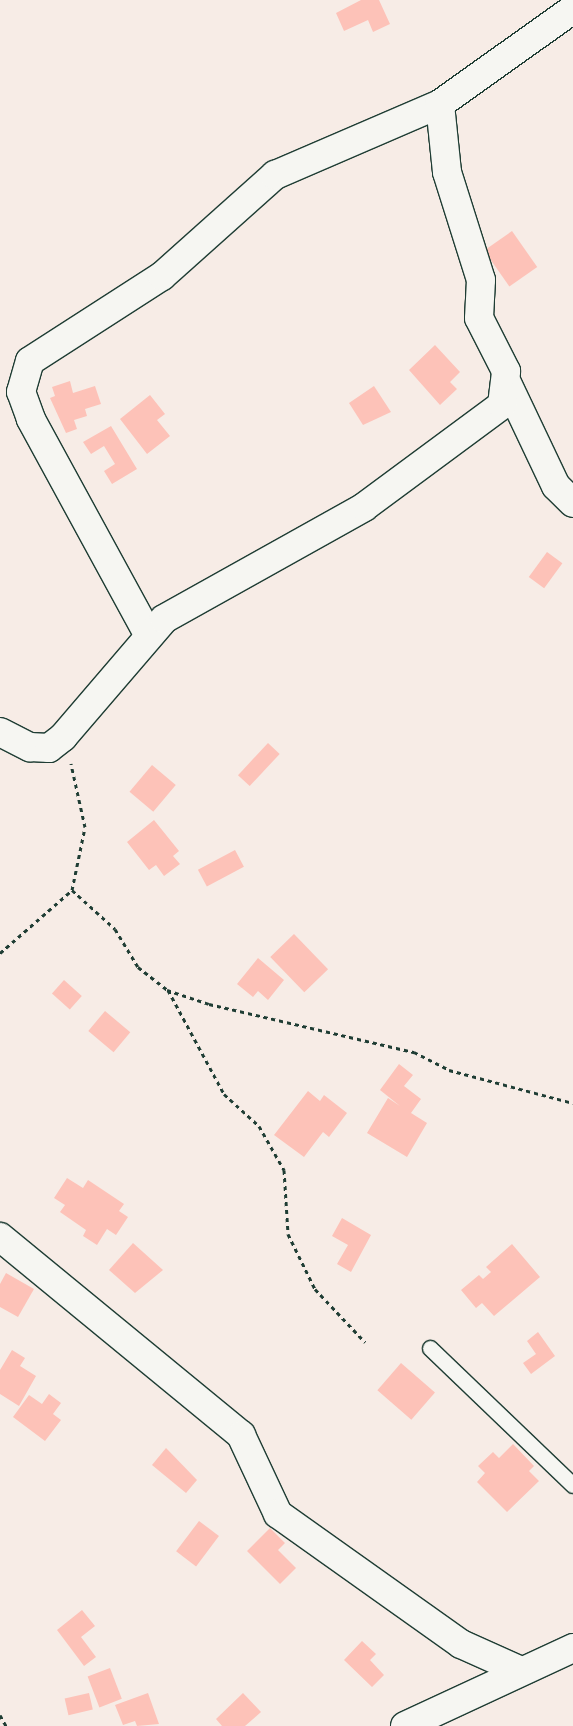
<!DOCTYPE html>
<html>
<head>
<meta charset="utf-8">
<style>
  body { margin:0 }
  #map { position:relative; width:573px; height:1726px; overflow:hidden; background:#f7ece6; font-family:"Indie Flower",sans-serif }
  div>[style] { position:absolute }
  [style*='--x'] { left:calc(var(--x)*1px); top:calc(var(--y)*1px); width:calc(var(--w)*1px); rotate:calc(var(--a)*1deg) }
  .building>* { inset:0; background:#fdc2b8; transform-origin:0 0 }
  .path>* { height:3px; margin-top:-1.5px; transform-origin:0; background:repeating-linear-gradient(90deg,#1f3d34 0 4px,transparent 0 8px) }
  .roads { filter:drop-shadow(1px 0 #1f3d34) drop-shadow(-1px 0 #1f3d34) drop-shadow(0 1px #1f3d34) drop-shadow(0 -1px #1f3d34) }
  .service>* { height:15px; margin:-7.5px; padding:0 7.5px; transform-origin:7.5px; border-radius:7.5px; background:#f6f6f2 }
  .minor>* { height:28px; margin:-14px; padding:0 14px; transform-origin:14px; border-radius:14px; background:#f6f6f2 }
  span { translate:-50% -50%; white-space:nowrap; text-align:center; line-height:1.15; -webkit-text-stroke:5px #f6f6f2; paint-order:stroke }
</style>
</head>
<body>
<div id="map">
  <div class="building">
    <i style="clip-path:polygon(361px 0,379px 0,390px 24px,373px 32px,368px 20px,344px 31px,336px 13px)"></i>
    <i style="left:512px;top:231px;width:44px;height:34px;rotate:55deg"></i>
    <i style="clip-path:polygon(435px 345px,460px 372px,450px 382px,457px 389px,440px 405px,409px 370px)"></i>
    <i style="clip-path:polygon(70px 381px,73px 393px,95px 386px,101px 404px,85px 409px,87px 416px,74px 420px,77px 429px,66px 433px,50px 398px,55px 396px,52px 387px)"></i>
    <i style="clip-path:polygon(374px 386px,391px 412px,363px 425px,349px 403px)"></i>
    <i style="clip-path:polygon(150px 395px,165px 414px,157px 420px,170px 436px,147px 454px,120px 419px)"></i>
    <i style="clip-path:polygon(111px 426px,137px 469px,112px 484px,104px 471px,115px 464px,104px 446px,91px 454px,83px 442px)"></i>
    <i style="left:547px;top:552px;width:19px;height:31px;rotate:36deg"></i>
    <i style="left:268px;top:743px;width:16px;height:44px;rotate:43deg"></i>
    <i style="left:152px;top:765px;width:31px;height:35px;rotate:40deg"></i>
    <i style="clip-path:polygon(154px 820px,179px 851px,173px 856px,180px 864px,164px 876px,156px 865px,149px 870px,127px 842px)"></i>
    <i style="left:235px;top:850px;width:19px;height:42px;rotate:62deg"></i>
    <i style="left:294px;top:934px;width:49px;height:33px;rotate:46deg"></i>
    <i style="clip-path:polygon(258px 958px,284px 980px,268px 1000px,258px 991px,253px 997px,237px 984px)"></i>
    <i style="left:64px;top:980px;width:24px;height:18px;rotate:42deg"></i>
    <i style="left:105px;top:1011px;width:33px;height:26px;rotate:40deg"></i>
    <i style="clip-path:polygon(399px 1064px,413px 1075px,404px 1086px,421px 1099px,411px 1113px,427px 1123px,407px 1157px,367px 1133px,388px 1098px,400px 1106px,380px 1090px)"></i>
    <i style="clip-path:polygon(308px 1091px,320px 1101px,324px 1095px,347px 1113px,329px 1137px,323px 1132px,304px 1157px,274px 1135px)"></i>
    <i style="clip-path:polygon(67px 1178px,83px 1188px,88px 1180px,124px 1204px,119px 1211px,128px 1217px,116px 1235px,107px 1229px,97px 1245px,83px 1236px,86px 1230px,60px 1212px,65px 1205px,54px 1198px)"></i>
    <i style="clip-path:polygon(342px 1218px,371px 1235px,351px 1272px,337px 1264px,348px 1245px,332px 1236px)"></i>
    <i style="clip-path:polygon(133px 1243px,163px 1270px,135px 1293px,109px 1270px)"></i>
    <i style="clip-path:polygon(512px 1244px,540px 1277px,494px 1316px,482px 1303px,476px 1308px,461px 1290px,479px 1275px,483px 1279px,491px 1272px,486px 1267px)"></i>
    <i style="clip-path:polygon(6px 1273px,34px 1289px,18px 1317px,0 1307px,0 1284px)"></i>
    <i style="clip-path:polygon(538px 1332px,555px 1356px,531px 1374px,523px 1363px,536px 1354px,527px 1341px)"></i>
    <i style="clip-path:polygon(12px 1350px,25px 1358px,20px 1366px,36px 1376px,19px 1406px,0 1394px,0 1370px)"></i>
    <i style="left:401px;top:1363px;width:45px;height:36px;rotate:41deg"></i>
    <i style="clip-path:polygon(49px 1394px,61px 1403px,53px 1414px,61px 1420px,45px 1441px,13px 1417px,29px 1395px,42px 1404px)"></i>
    <i style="clip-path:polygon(513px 1444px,534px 1466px,529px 1471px,539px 1481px,507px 1512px,477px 1482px,485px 1473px,478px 1466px,493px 1452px,499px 1458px)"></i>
    <i style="clip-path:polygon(166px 1448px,197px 1480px,186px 1493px,152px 1465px)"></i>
    <i style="left:199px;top:1521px;width:25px;height:38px;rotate:37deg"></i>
    <i style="clip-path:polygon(270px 1528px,285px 1543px,278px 1550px,296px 1568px,280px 1584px,247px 1551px)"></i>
    <i style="clip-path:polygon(82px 1610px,95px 1626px,81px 1637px,96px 1657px,84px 1666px,57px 1630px)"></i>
    <i style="clip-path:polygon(362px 1641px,376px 1654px,370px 1660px,384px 1675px,372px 1687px,344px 1660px)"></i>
    <i style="left:110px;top:1668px;width:33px;height:24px;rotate:69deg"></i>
    <i style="left:89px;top:1693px;width:17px;height:25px;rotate:77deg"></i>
    <i style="clip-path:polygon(148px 1693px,159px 1724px,137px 1726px,135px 1721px,123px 1725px,115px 1705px)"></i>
    <i style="clip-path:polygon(243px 1693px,261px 1712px,245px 1726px,222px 1726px,216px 1719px)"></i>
  </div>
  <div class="path">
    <i style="--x:72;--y:890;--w:58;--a:42.2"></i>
    <i style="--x:115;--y:929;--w:44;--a:58.8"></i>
    <i style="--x:138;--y:967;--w:37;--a:38"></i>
    <i style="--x:167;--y:990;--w:44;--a:18.4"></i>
    <i style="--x:209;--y:1004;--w:211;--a:13.2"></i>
    <i style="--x:414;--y:1052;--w:39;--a:27"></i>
    <i style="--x:449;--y:1070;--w:128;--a:14.9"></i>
    <i style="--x:0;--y:953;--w:96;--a:-41.2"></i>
    <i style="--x:72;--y:890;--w:64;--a:-78.3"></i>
    <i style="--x:85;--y:827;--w:65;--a:-102.5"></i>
    <i style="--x:168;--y:990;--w:118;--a:61.7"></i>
    <i style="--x:224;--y:1094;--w:47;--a:42.4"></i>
    <i style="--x:259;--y:1126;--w:51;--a:60.4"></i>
    <i style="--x:284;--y:1170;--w:64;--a:86.4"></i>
    <i style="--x:288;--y:1234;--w:61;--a:63.9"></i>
    <i style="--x:315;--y:1289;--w:73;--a:46.7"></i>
    <i style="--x:0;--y:1715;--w:13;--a:61"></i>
  </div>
  <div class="roads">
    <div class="service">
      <i style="--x:430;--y:1348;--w:198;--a:43.8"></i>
    </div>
    <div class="minor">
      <i style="--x:507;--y:383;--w:114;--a:64.6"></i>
      <i style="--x:556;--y:486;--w:24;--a:45"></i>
      <i style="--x:148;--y:634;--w:245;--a:-118.6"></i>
      <i style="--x:31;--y:419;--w:29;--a:-110"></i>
      <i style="--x:21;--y:392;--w:32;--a:-74"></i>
      <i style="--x:30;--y:361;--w:157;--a:-32.8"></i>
      <i style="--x:162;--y:276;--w:152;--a:-41.8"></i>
      <i style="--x:275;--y:175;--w:180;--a:-23.3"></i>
      <i style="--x:440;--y:104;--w:163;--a:-35.5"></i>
      <i style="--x:0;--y:732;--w:34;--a:27"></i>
      <i style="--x:30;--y:747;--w:19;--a:3"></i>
      <i style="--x:49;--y:748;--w:18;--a:-38"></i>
      <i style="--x:63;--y:737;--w:155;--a:-49.4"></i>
      <i style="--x:164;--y:619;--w:229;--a:-29.2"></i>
      <i style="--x:364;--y:507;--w:172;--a:-36.5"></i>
      <i style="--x:502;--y:405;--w:34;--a:-83"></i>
      <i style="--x:506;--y:371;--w:59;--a:-117"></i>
      <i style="--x:479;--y:318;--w:38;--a:-87"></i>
      <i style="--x:481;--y:280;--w:113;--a:-107.5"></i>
      <i style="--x:447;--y:172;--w:68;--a:-95.9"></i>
      <i style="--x:0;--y:1237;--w:312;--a:39.4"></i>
      <i style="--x:241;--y:1435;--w:87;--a:64.9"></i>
      <i style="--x:278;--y:1514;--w:224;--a:35.4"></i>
      <i style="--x:461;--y:1644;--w:66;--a:24.2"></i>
      <i style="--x:405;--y:1726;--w:185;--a:-24.9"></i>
    </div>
  </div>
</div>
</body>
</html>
